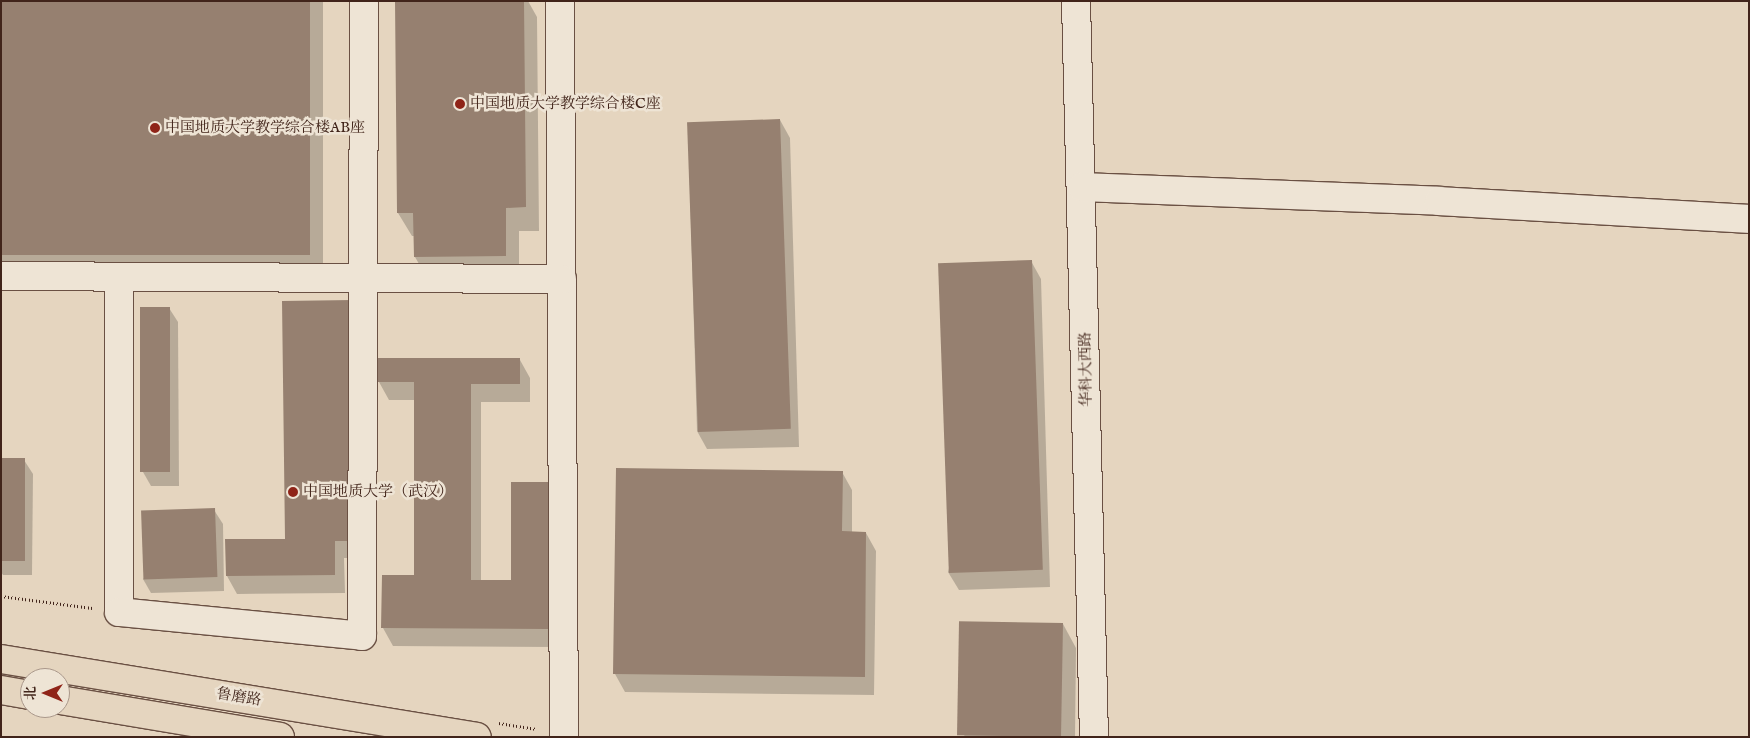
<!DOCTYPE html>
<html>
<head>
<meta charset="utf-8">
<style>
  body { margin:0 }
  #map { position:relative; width:1750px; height:738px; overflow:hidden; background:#e5d5bf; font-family:"IM FELL English","Noto Serif SC",serif }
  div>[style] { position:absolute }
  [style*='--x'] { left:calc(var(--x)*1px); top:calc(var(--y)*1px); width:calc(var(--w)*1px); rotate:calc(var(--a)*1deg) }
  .shadow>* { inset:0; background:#0003; transform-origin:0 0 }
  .building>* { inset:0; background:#968070; transform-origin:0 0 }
  .path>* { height:3px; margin-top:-1.5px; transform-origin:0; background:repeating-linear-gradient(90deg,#41241a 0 1px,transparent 0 3.5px) }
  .roads { filter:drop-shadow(1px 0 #6a5043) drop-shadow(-1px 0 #6a5043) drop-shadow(0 1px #6a5043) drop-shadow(0 -1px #6a5043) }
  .minor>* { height:28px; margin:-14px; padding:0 14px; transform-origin:14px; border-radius:14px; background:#eee4d5 }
  .major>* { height:28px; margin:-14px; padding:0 14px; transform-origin:14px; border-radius:14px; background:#e5d5bf }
  .dots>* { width:14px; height:14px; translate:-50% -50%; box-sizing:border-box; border:2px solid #eee4d5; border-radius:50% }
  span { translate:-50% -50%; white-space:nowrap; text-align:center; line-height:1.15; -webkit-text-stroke:5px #eee4d5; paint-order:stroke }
  .poi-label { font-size:15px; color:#41241a }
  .left { translate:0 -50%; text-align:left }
  .street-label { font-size:15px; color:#41241a }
  .frame { position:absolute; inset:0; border:2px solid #41241a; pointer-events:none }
  .north { position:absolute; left:20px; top:668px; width:50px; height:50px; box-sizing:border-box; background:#eee4d5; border:1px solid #a9978a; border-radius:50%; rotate:270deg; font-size:14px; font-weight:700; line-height:20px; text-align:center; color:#41241a }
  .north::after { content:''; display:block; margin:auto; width:18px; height:22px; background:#8f2418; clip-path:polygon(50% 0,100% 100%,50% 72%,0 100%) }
</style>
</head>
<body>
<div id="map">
  <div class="shadow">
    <i style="left:1px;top:1px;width:322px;height:277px"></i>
    <i style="clip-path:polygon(396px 1px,528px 1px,537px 17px,539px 231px,519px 231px,519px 280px,429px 281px,415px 257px,415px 236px,412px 236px,398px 213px)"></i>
    <i style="clip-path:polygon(780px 120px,790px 138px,799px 447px,707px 449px,697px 431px,688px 123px)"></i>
    <i style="clip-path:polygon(1031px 261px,1041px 279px,1050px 587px,959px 590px,948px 572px)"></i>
    <i style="clip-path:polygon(283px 302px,366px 558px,344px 558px,345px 593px,237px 594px,227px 576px,227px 541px,286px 540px)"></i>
    <i style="clip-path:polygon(169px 308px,178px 322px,179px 486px,151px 486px,143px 472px)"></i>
    <i style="clip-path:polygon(520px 360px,530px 378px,530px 402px,481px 402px,481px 581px,512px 581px,547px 483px,558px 501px,557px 647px,393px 646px,383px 628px,383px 576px,415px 576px,416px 400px,389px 400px,379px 382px)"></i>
    <i style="clip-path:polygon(1px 459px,24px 460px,33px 474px,32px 575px,3px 575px,1px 572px)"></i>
    <i style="clip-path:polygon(842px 472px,852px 490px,852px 533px,866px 533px,876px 551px,874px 695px,625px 692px,615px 674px)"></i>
    <i style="clip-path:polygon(214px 510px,223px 524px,224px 591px,151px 593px,143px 579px)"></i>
    <i style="clip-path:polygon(1063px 624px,1076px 648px,1075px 737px,963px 737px)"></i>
  </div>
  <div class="building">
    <i style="left:1px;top:1px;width:309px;height:254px"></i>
    <i style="clip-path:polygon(395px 1px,524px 1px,526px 207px,506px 208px,506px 256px,414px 257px,413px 213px,397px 213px)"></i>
    <i style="left:780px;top:119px;width:310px;height:93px;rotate:88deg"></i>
    <i style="left:1032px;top:260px;width:310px;height:94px;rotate:88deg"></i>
    <i style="clip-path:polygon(353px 300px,356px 541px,335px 541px,335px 575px,226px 576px,225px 539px,285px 539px,282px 301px)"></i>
    <i style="left:140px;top:307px;width:30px;height:165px"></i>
    <i style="clip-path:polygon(377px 358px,520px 358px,520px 384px,471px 384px,471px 580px,511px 580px,511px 482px,548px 482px,548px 629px,381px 628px,382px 575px,414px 575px,414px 382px,377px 382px)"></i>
    <i style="left:1px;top:458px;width:24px;height:103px"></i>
    <i style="clip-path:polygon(616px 468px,843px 471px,842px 531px,866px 532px,865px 677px,613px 674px)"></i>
    <i style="left:215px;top:508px;width:69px;height:74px;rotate:88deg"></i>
    <i style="left:1063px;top:623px;width:114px;height:104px;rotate:91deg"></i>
  </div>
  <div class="path">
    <i style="--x:1;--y:596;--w:92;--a:7.5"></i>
    <i style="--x:499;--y:723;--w:38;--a:9"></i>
  </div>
  <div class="roads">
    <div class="minor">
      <i style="--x:560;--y:1;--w:736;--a:89.69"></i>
      <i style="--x:1076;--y:1;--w:736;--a:88.6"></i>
      <i style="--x:1082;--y:187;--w:357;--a:2.2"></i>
      <i style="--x:1439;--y:201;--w:311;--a:3.3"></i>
      <i style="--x:1;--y:276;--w:561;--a:0.31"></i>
      <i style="--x:119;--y:277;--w:335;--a:90"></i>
      <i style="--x:119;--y:612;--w:244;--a:5.6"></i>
      <i style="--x:362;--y:636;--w:635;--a:-89.82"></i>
    </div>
    <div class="major">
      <i style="--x:1;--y:659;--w:482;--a:9.3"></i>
      <i style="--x:1;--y:690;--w:29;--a:10"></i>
      <i style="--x:60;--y:700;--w:223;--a:9.5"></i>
    </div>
  </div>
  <div class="dots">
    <i style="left:460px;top:104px;background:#8f2418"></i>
    <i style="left:155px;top:128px;background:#8f2418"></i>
    <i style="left:293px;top:492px;background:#8f2418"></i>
  </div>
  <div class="poi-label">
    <span class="left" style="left:470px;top:104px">中国地质大学教学综合楼C座</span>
    <span class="left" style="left:165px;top:128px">中国地质大学教学综合楼AB座</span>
    <span class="left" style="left:303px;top:492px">中国地质大学（武汉）</span>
  </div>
  <div class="street-label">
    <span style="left:1086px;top:369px;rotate:-91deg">华科大西路</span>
    <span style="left:239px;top:697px;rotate:9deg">鲁磨路</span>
  </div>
  <div class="frame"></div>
  <div class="north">北</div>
</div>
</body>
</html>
